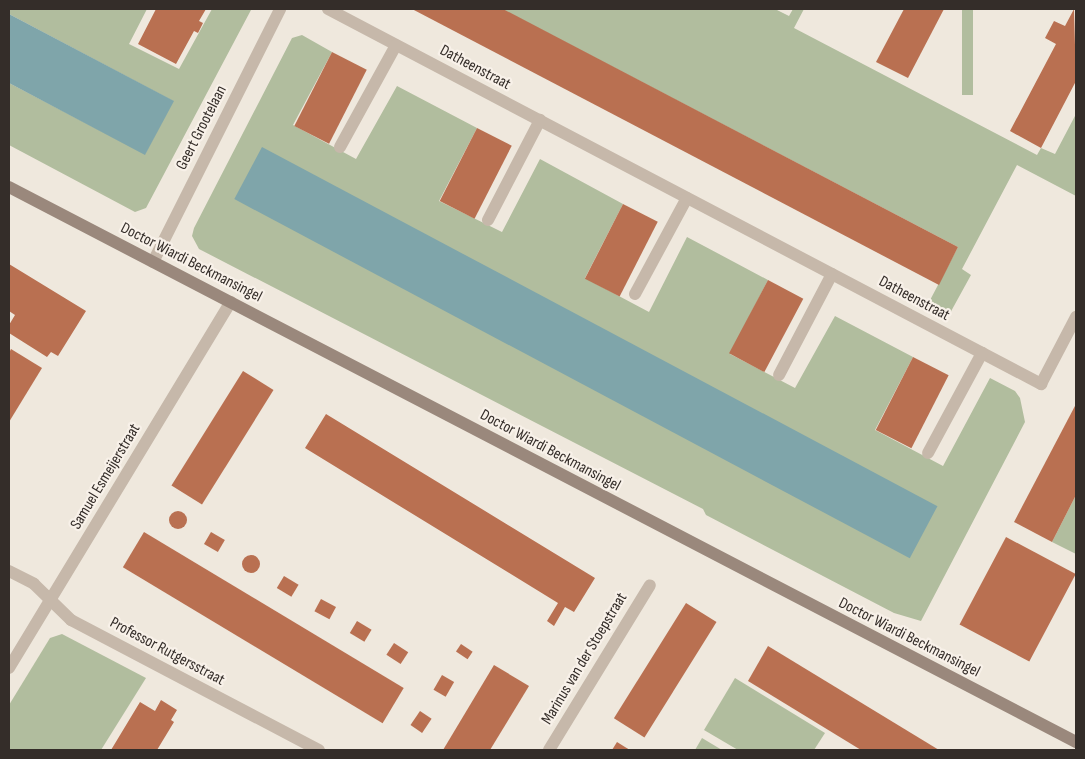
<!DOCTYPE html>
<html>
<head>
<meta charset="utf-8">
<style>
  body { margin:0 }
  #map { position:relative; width:1085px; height:759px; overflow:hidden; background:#efe8dd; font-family:"Sofia Sans Condensed",sans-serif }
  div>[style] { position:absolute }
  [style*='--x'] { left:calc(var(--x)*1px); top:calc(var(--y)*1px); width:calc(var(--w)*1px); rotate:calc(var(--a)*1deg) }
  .green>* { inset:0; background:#b1bd9e; transform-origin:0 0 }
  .water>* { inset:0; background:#7fa5aa; transform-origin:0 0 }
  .building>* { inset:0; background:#b97051; transform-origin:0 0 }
  .round { border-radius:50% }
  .street>* { height:12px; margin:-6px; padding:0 6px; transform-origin:6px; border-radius:6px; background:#c6b8aa }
  .secondary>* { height:12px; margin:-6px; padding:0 6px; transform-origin:6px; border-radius:6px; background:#9a887c }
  span { translate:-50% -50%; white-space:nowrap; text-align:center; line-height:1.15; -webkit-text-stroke:4.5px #f8f1e9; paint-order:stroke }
  .street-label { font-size:16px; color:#342d29 }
  .frame { position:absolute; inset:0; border:10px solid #342d29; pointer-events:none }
</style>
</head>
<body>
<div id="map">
  <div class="green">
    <i style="clip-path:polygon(9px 9px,147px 9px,129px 44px,179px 69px,212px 9px,251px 10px,146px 208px,135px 212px,9px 145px,9px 83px,145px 154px,173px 101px,9px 14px)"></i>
    <i style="clip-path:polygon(502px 9px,775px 9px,789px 16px,793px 9px,804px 9px,794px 28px,1037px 155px,1041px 148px,1055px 154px,1076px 114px,1076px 196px,1017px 165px,962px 269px,971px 275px,949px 315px,928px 304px,958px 247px)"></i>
    <i style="left:962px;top:9px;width:11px;height:86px"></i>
    <i style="clip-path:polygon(302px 35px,332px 52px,293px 125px,356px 159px,397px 86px,477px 128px,439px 201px,502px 232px,540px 159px,623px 204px,585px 278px,649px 312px,687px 237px,768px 280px,730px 354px,795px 388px,835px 316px,913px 357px,875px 430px,943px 466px,990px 378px,1015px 391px,1020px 398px,1025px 422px,921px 621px,894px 613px,706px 515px,703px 509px,199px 249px,192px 236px,194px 228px,292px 38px)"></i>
    <i style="clip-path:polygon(1076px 495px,1076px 554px,1052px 542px)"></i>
    <i style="clip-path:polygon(62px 634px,146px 678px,101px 750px,9px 750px,9px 705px,50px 638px)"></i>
    <i style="clip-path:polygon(735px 678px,825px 733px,814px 750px,738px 750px,704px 730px)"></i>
    <i style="clip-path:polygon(702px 738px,722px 750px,695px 750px)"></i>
  </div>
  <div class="water">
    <i style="clip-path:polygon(9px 14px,174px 101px,145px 155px,9px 83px)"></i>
    <i style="left:262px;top:147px;width:765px;height:59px;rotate:28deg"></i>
  </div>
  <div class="building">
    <i style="clip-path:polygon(156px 9px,206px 9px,199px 21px,203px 23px,198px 33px,194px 31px,176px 64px,138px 44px)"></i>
    <i style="clip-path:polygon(412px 9px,503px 9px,958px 247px,939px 285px)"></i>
    <i style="clip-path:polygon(904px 9px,944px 9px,908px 78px,876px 62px)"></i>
    <i style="clip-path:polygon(1074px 9px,1076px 81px,1041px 148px,1010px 131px,1056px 44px,1045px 38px,1054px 21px,1065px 26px)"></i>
    <i style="left:332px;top:52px;width:39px;height:83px;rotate:27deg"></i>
    <i style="left:477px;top:128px;width:39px;height:82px;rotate:27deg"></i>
    <i style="left:623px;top:204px;width:39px;height:84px;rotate:27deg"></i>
    <i style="clip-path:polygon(9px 264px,86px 311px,58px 356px,51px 352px,47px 357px,9px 333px,9px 325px,15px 315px,9px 311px)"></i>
    <i style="left:768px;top:280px;width:40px;height:83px;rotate:28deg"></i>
    <i style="clip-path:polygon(11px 349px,42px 368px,9px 422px,9px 353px)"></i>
    <i style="left:913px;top:357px;width:40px;height:82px;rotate:27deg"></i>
    <i style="left:243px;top:371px;width:36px;height:135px;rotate:32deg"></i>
    <i style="clip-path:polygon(1076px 404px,1076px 495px,1052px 542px,1014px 522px)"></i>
    <i style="clip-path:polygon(326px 414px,595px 578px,574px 612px,565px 607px,554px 626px,547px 621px,558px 603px,305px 448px)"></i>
    <i class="round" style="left:169px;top:511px;width:18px;height:18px"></i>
    <i style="left:144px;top:532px;width:303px;height:41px;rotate:31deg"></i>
    <i style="left:211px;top:532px;width:16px;height:14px;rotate:30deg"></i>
    <i style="left:1006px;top:537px;width:79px;height:99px;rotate:28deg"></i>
    <i class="round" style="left:242px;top:555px;width:18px;height:18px"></i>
    <i style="left:284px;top:576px;width:17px;height:14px;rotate:31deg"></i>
    <i style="left:321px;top:599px;width:17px;height:14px;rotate:28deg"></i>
    <i style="left:686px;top:603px;width:36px;height:136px;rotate:32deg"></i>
    <i style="left:357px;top:621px;width:17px;height:14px;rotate:31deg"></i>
    <i style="left:394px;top:643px;width:17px;height:14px;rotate:33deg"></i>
    <i style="left:461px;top:644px;width:14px;height:9px;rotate:34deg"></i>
    <i style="clip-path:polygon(768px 646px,939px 750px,861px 750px,748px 681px)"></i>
    <i style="clip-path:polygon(494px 665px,529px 686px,490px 750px,443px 750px)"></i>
    <i style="left:442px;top:675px;width:14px;height:17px;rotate:30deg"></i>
    <i style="clip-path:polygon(161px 700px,177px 710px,171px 720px,174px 722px,157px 750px,111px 750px,140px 702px,155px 711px)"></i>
    <i style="left:420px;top:711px;width:14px;height:17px;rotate:34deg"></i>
    <i style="clip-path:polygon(617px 742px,625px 747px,630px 750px,612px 750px)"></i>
  </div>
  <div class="street">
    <i style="--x:328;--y:9;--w:806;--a:27.74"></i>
    <i style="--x:1041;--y:384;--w:76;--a:-62.4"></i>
    <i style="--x:340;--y:147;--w:116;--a:-61.2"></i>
    <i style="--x:488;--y:220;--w:113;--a:-62.5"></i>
    <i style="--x:153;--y:262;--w:283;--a:-63.3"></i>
    <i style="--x:635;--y:294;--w:109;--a:-61.6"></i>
    <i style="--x:779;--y:375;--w:114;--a:-62.3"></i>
    <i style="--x:928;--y:453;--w:114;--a:-61.6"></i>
    <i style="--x:9;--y:571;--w:28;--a:27"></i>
    <i style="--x:34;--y:584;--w:52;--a:44.2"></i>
    <i style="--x:71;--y:620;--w:280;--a:27.7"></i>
    <i style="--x:9;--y:668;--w:428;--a:-58.8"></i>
    <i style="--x:549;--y:750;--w:193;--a:-58.5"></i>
  </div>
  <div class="secondary">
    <i style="--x:9;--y:187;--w:1203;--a:27.48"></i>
  </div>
  <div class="street-label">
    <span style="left:475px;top:68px;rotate:28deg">Datheenstraat</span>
    <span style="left:202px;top:128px;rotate:-63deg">Geert Grootelaan</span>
    <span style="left:191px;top:263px;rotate:27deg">Doctor Wiardi Beckmansingel</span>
    <span style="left:914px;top:299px;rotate:28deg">Datheenstraat</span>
    <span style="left:550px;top:451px;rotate:28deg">Doctor Wiardi Beckmansingel</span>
    <span style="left:106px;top:477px;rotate:-59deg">Samuel Esmeijerstraat</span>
    <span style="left:909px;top:638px;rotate:27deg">Doctor Wiardi Beckmansingel</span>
    <span style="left:167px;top:652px;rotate:28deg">Professor Rutgersstraat</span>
    <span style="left:585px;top:659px;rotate:-59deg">Marinus van der Stoepstraat</span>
  </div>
  <div class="frame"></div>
</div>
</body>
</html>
